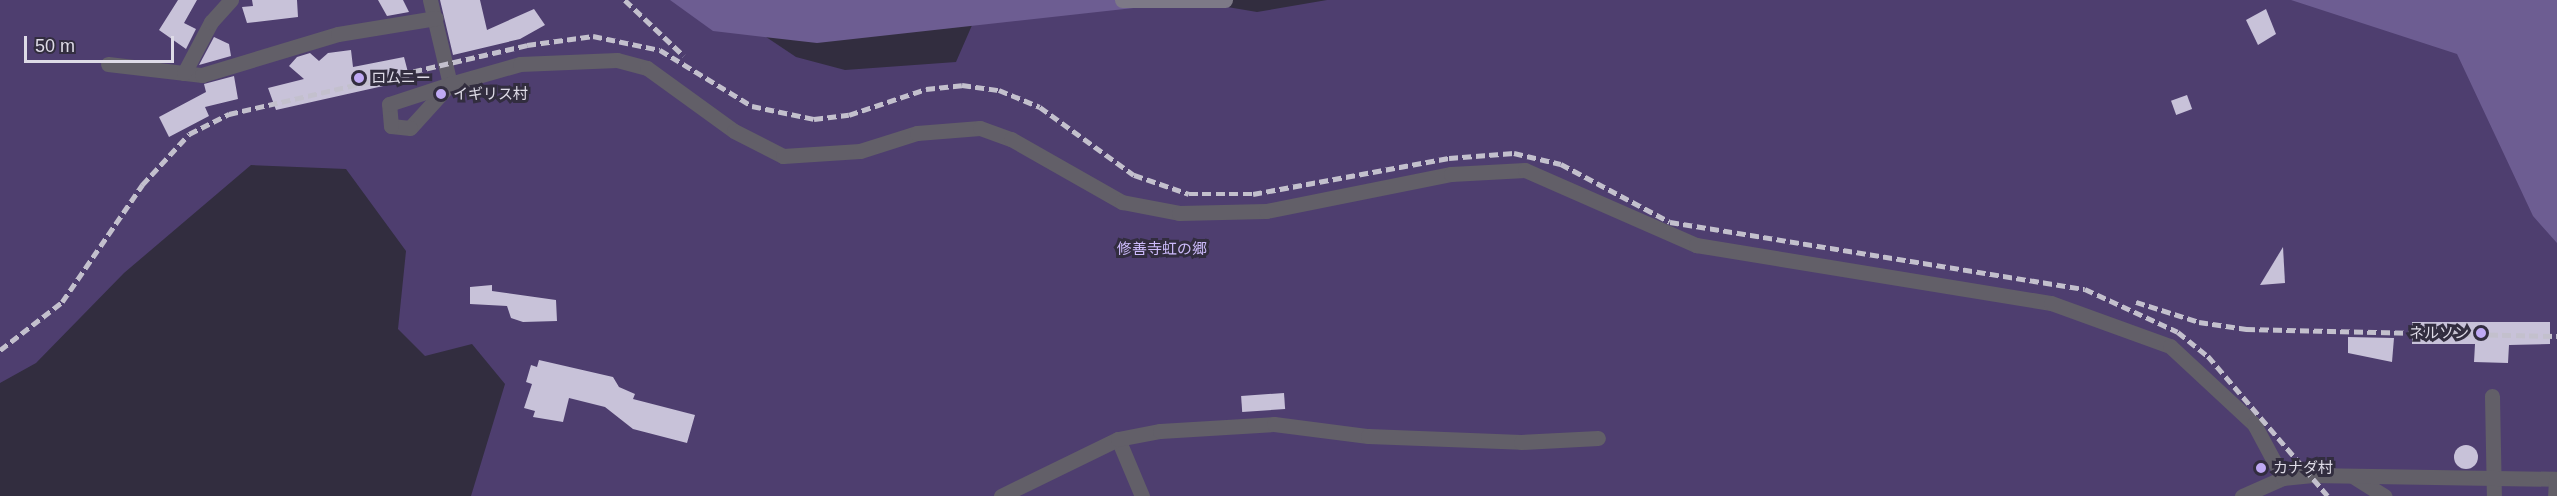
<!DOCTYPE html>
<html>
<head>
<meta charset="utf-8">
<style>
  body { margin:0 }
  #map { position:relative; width:2557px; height:496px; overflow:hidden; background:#322d3f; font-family:Helvetica,"Noto Sans JP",sans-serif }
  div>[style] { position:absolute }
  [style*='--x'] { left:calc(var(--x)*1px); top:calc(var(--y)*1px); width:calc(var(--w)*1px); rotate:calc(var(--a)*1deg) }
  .green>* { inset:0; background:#4e3e6f }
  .forest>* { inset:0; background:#6d5d92 }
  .building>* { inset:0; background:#c8c2d9; transform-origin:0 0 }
  .round { border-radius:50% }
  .street>* { height:15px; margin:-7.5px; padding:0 7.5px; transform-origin:7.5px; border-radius:7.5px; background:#625f68 }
  .secondary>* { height:15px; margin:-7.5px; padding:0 7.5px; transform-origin:7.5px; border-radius:7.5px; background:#7d7987 }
  .rail>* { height:4.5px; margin-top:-2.25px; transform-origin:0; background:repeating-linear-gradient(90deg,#c3c0cd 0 9px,transparent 0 13.5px) }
  .dots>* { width:16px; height:16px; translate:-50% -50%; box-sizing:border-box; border:3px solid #322d3f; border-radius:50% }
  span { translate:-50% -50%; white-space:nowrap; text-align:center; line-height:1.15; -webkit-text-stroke:6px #322d3f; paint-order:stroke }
  .poi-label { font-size:15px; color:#dedbe7 }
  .left { translate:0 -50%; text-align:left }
  .right { translate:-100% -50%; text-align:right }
  .park-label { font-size:15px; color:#ccbafa }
  .scale { position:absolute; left:24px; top:36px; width:150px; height:27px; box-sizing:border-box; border:3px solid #dedbe7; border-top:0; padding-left:8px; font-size:18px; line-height:21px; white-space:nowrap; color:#dedbe7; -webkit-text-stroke:4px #322d3f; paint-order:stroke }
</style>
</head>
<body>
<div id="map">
  <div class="green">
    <i style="clip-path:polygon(0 0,711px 0,796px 57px,845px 70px,956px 62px,983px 0,1186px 0,1257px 12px,1327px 0,2557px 0,2557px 496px,471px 496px,505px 384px,472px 344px,425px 356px,398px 329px,406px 251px,346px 169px,251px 165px,124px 273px,36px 363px,0 383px)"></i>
  </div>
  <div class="forest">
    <i style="clip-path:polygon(670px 0,1206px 0,817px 43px,713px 31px)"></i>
    <i style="clip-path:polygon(2291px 0,2557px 0,2557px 243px,2533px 216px,2457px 54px)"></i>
  </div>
  <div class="building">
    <i style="clip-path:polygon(178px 0,197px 0,184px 23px,196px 29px,186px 49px,159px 30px)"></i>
    <i style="clip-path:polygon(252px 0,297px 0,298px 17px,247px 23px,242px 7px,253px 6px)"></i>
    <i style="clip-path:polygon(378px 0,403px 0,409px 12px,387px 16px)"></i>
    <i style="clip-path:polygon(440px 0,480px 0,487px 30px,534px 9px,545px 25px,520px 39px,453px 55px)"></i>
    <i style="clip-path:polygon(2266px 9px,2276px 34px,2258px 45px,2246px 20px)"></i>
    <i style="clip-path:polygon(214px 37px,229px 44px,231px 56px,199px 65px)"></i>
    <i style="clip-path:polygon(351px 50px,353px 67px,404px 57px,410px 80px,276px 110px,268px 88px,304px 79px,289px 66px,297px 57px,310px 53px,319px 61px,328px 53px)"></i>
    <i style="clip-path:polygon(234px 76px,238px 99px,205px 107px,209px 116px,169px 137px,159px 117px,206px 92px,204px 84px)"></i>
    <i style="left:2187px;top:95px;width:15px;height:17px;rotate:70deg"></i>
    <i style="clip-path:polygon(2283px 247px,2285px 283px,2260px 285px)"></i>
    <i style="clip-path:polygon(492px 285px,492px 291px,556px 300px,557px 321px,523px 322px,511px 318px,507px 306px,470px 304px,470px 287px)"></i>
    <i style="clip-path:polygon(2412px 322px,2550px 322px,2550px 344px,2509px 345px,2508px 363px,2474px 362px,2475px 344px,2412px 344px)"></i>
    <i style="clip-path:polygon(2348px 337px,2394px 338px,2392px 362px,2348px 353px)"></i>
    <i style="clip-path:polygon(539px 360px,613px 377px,619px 387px,635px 394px,633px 399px,695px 415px,687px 443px,633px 429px,605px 407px,569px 398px,563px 422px,533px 417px,535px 411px,524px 408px,532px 384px,526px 382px,531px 365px,537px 367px)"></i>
    <i style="left:1284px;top:393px;width:16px;height:43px;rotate:86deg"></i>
    <i class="round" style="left:2454px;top:445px;width:24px;height:24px"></i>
  </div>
  <div class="street">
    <i style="--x:430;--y:0;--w:86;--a:76.6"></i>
    <i style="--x:108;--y:64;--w:95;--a:6.7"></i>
    <i style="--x:202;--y:75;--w:142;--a:-16.8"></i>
    <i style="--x:338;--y:34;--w:99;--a:-9.3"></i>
    <i style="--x:184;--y:73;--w:58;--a:-62.1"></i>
    <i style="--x:211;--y:22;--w:30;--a:-48"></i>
    <i style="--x:450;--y:84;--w:59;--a:132.3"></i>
    <i style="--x:410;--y:128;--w:19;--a:-174"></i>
    <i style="--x:391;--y:126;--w:22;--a:-95"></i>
    <i style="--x:389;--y:104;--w:64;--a:-18.2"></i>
    <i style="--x:450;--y:84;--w:73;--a:-15.9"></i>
    <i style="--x:520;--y:64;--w:97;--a:-2.4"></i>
    <i style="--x:617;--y:60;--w:31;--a:15"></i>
    <i style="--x:647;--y:68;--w:107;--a:35.9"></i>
    <i style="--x:734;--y:131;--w:55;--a:27"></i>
    <i style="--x:783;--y:156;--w:77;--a:-3.7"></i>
    <i style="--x:860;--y:151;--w:60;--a:-17.5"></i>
    <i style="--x:917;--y:133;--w:63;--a:-4.5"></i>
    <i style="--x:980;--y:128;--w:33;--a:20"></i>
    <i style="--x:1011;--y:139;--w:128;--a:29.6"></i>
    <i style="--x:1122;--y:202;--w:58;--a:10.9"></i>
    <i style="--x:1179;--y:213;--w:87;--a:-1.3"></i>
    <i style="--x:1266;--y:211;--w:189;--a:-11.3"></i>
    <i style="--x:1451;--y:174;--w:74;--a:-3.1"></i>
    <i style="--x:1525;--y:170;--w:187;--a:23.7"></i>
    <i style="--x:1696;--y:245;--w:360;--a:9.3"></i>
    <i style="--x:2051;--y:303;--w:127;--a:19.9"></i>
    <i style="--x:2170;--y:346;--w:115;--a:42.9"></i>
    <i style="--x:2254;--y:424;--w:61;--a:61.8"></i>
    <i style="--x:2492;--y:396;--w:100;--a:88.9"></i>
    <i style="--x:1118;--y:439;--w:62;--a:67.2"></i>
    <i style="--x:2354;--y:477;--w:36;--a:32"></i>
    <i style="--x:1001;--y:496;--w:130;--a:-26"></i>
    <i style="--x:1118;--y:439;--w:43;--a:-10.8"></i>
    <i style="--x:1160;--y:431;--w:114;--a:-3.5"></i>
    <i style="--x:1274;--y:424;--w:95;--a:7.3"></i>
    <i style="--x:1368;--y:436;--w:153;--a:2.2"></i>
    <i style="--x:1521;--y:442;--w:77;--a:-3"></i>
    <i style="--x:2242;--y:496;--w:45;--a:-23.7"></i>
    <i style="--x:2283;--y:478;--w:27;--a:-6"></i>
    <i style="--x:2310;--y:475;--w:246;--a:0.9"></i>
    <i style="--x:2556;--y:479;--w:17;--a:93"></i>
  </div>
  <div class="secondary">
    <i style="--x:1122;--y:0;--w:103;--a:0"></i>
  </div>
  <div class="rail">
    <i style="--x:625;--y:0;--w:81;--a:43.5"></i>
    <i style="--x:2136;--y:302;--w:66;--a:17.6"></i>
    <i style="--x:2199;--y:322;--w:48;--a:8.5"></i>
    <i style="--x:2246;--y:329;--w:311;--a:1.3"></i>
    <i style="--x:0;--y:350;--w:78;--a:-37.7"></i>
    <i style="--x:62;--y:302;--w:142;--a:-55.6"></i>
    <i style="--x:142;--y:185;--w:69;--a:-47.3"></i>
    <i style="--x:189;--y:134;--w:45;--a:-26.6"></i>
    <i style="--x:229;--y:114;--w:306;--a:-13"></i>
    <i style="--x:527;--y:45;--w:67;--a:-7.8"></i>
    <i style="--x:593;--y:36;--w:68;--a:11.8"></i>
    <i style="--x:660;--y:50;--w:108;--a:31.3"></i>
    <i style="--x:752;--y:106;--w:63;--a:11.8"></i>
    <i style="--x:814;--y:119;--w:35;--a:-7"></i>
    <i style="--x:849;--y:115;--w:81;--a:-18.7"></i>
    <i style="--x:926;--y:89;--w:36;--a:-6"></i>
    <i style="--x:962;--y:85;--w:37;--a:8"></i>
    <i style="--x:999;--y:90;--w:44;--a:22.5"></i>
    <i style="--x:1040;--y:107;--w:116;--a:35.9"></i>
    <i style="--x:1134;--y:175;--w:58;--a:19.1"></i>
    <i style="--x:1189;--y:194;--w:64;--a:0"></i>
    <i style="--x:1253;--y:194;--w:199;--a:-10.4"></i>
    <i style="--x:1449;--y:158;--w:65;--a:-4.4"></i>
    <i style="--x:1514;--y:153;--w:48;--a:13.2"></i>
    <i style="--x:1561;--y:164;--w:123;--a:28"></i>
    <i style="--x:1670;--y:222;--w:420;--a:9.2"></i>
    <i style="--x:2085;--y:289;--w:102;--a:24.8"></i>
    <i style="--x:2178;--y:332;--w:38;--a:39"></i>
    <i style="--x:2208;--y:356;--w:184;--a:49.4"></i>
  </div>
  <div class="dots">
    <i style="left:359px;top:78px;background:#bfa9f4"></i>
    <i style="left:441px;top:94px;background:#bfa9f4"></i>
    <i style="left:2481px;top:333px;background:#bfa9f4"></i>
    <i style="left:2261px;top:468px;background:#bfa9f4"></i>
  </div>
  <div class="poi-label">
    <span class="left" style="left:371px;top:78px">ロムニー</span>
    <span class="left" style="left:453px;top:94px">イギリス村</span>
    <span class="right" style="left:2469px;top:333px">ネルソン</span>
    <span class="left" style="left:2273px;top:468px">カナダ村</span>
  </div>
  <div class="park-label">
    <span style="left:1162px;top:249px">修善寺虹の郷</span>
  </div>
  <div class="scale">50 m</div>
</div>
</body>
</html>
